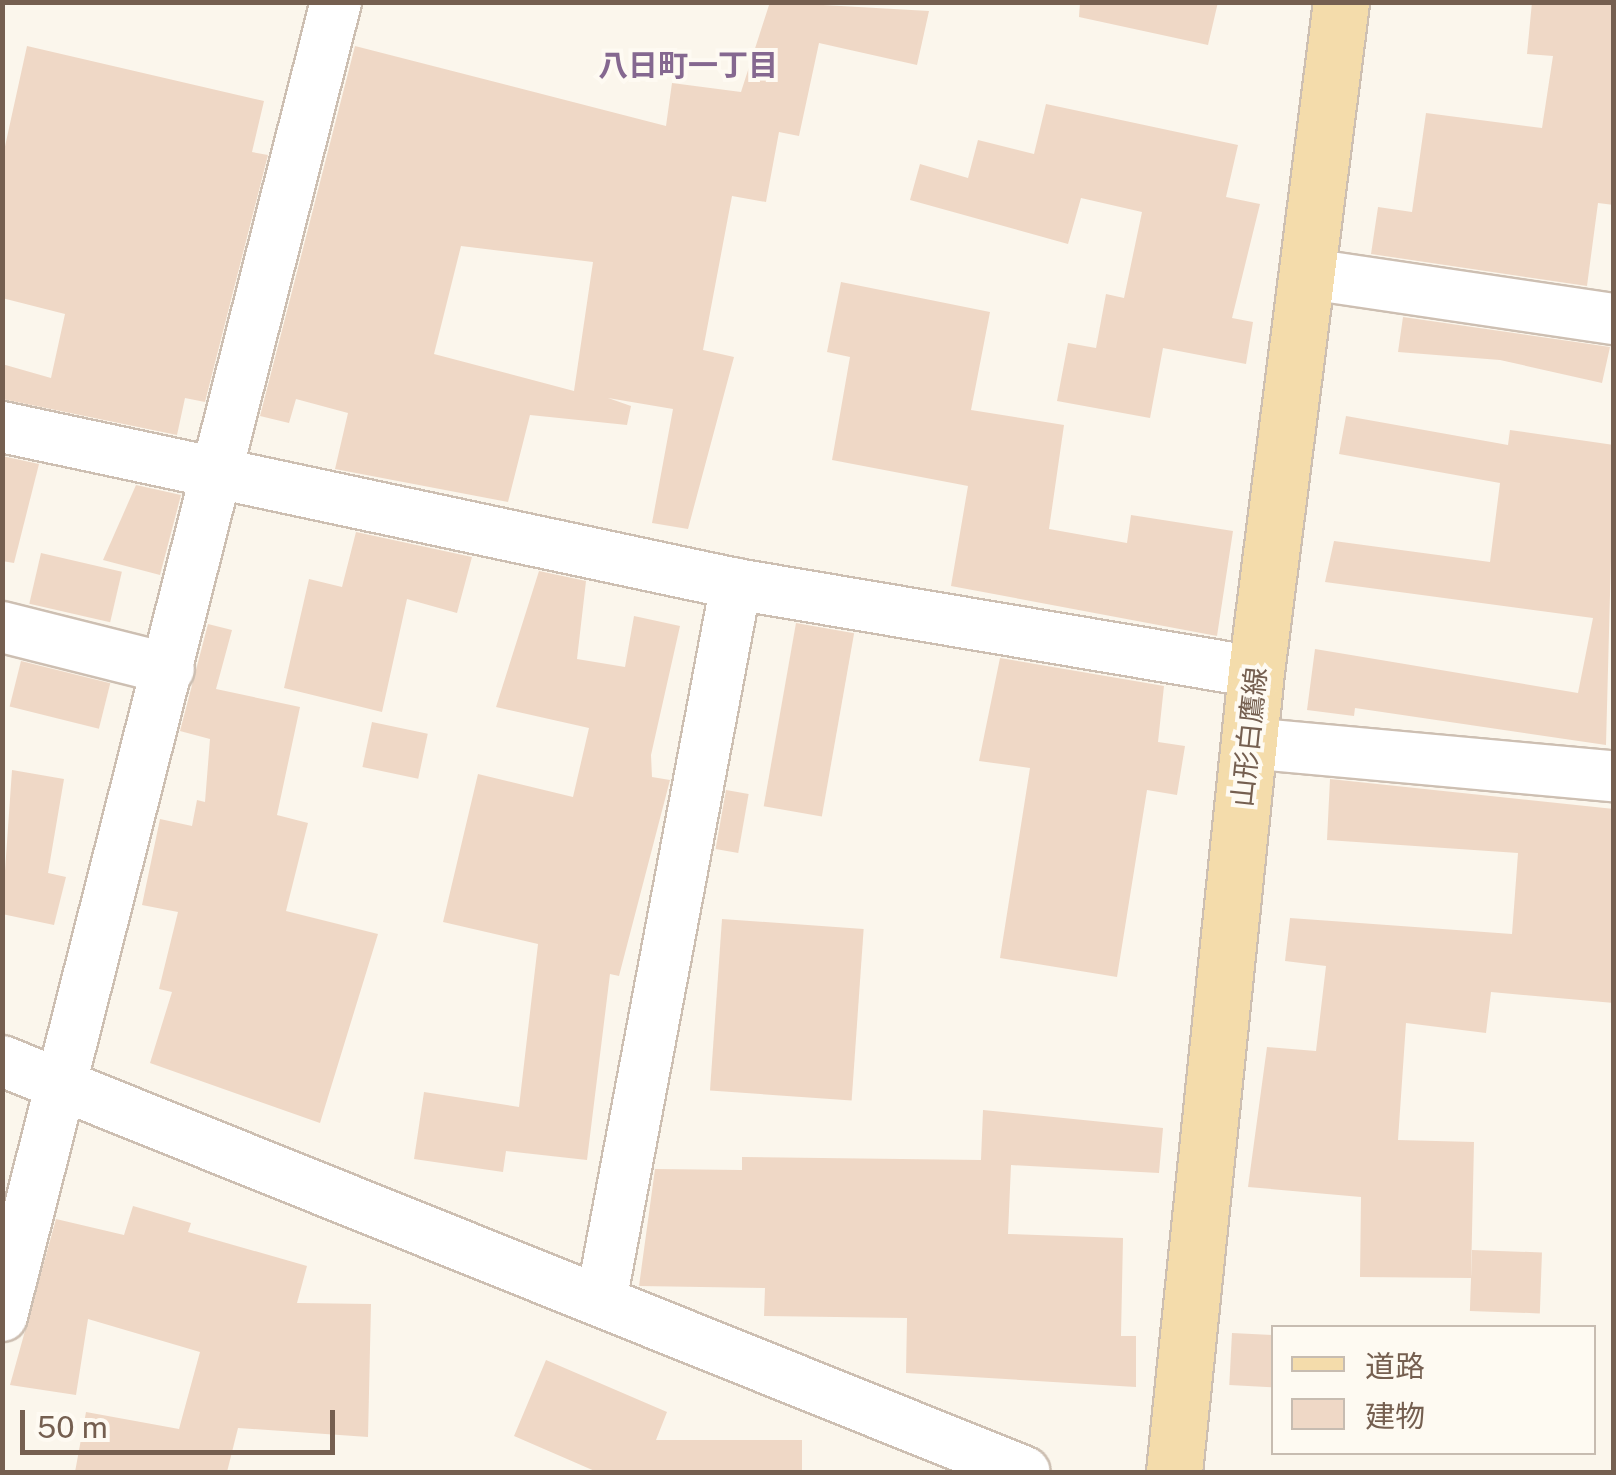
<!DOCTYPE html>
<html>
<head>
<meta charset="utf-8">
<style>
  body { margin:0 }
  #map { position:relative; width:1616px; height:1475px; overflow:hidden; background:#fbf6ec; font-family:"Public Sans","Noto Sans JP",sans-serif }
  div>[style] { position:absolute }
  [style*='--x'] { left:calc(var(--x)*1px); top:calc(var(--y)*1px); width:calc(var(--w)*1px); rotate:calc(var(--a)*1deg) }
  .building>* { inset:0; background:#efd8c6; transform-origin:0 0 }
  .roads { filter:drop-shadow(2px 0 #cdbfb2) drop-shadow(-2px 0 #cdbfb2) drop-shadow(0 2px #cdbfb2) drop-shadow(0 -2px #cdbfb2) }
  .minor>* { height:50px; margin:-25px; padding:0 25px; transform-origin:25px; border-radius:25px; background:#fff }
  .major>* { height:55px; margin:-27.5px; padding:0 27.5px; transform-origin:27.5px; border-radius:27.5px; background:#f4dcab }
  span { translate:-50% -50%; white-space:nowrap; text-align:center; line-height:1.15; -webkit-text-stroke:8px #fefaf2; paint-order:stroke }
  .street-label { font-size:28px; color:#755f50 }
  .neighbourhood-label { font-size:30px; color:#856890; font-weight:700 }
  .frame { position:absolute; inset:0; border:5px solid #755f50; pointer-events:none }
  .legend { position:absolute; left:1271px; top:1325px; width:325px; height:130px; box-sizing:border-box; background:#fefaf2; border:2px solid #c7bcb1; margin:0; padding:12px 18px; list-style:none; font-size:30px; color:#755f50 }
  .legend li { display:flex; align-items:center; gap:20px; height:50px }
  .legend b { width:50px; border:2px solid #c7bcb1 }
  .scale { position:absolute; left:20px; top:1410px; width:315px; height:45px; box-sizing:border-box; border:5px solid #755f50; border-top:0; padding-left:12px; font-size:30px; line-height:35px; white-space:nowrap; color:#755f50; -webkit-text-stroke:8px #fefaf2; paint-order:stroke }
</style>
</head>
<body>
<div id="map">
  <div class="building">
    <i style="clip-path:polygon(evenodd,770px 2px,929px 11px,917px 65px,819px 43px,799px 136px,779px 132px,766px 202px,732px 196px,703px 350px,734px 357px,688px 529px,652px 523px,673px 409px,608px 398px,631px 406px,627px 425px,530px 415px,508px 502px,335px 469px,348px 413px,296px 399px,289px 423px,260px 416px,355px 46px,666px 126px,672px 83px,741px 92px,770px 2px,461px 246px,593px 262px,574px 391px,434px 354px,461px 246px)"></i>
    <i style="clip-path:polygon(1080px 2px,1218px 2px,1208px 45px,1079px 17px)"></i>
    <i style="clip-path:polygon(1532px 2px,1614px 2px,1614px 205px,1598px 203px,1587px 286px,1371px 254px,1378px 207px,1412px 212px,1426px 113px,1542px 128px,1553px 56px,1527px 54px)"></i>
    <i style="clip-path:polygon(27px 46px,264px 101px,252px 152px,268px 155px,205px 402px,185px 398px,177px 435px,2px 399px,2px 364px,51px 378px,65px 314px,2px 298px,2px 160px)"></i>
    <i style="clip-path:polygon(1046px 104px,1238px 145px,1226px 197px,1260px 204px,1232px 318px,1253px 322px,1246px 364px,1163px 348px,1150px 418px,1057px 401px,1068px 343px,1096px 348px,1106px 294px,1124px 298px,1142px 212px,1081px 198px,1068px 244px,910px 200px,920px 164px,968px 178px,978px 140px,1034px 154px)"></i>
    <i style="clip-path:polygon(841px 282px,990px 312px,971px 410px,1064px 425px,1049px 529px,1127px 543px,1131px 515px,1233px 531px,1217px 636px,951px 586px,968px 486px,832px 460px,850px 357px,827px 352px)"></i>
    <i style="clip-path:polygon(1403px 317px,1610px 347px,1602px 383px,1500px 360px,1398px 352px)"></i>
    <i style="clip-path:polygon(1346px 416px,1508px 445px,1510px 430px,1614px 445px,1606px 745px,1355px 708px,1354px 716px,1307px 710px,1315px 649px,1578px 693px,1593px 618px,1325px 582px,1334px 541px,1490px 562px,1500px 483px,1339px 454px)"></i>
    <i style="clip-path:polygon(2px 456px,39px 464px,14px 563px,2px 561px)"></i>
    <i style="clip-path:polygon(136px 485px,181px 495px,160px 575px,103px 560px)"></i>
    <i style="clip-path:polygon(356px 532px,472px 557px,457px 613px,407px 599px,382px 712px,284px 688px,309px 579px,342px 587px)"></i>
    <i style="left:41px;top:553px;width:83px;height:52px;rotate:13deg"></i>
    <i style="clip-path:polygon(539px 571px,586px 581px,577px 659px,625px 667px,634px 616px,680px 626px,651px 755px,652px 777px,670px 780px,619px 976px,610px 974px,587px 1160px,506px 1151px,503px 1172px,414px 1159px,424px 1092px,519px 1107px,538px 944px,443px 922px,478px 774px,573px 797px,589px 728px,496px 707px)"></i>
    <i style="left:796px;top:623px;width:59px;height:186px;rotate:10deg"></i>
    <i style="clip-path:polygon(208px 624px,232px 630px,216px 689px,300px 707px,277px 815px,308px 823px,286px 911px,378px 934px,320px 1123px,150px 1063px,172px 992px,159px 989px,178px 912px,142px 905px,160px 819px,192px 826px,197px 800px,205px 802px,210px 739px,180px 731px)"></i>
    <i style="clip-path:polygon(1000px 658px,1164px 686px,1158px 742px,1185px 746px,1177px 795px,1147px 790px,1117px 977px,1000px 958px,1030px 768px,979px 761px)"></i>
    <i style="left:21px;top:661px;width:92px;height:47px;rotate:14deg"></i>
    <i style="left:372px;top:722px;width:57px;height:46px;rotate:12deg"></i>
    <i style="clip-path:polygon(12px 770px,64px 779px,48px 873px,66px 877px,54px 925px,2px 914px)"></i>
    <i style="clip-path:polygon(1330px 779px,1614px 809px,1614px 1003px,1491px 992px,1486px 1033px,1406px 1023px,1398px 1140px,1474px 1142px,1471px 1278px,1360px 1277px,1361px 1197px,1248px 1187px,1267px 1047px,1316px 1051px,1326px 966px,1285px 961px,1290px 918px,1512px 934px,1518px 853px,1327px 840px)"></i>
    <i style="left:726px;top:790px;width:23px;height:60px;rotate:10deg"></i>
    <i style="left:722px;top:919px;width:142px;height:172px;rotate:4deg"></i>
    <i style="clip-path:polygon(983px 1110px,1163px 1128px,1159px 1173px,1011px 1165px,1008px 1234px,1123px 1238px,1121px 1336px,1136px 1336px,1136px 1387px,906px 1373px,907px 1318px,764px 1316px,765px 1288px,639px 1286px,655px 1169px,742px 1170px,742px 1157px,981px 1160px)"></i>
    <i style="clip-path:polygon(133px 1206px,191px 1223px,188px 1232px,307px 1266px,297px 1303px,371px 1304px,368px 1437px,238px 1428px,227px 1472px,75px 1472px,86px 1412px,179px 1429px,200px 1352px,88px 1319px,76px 1395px,10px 1385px,56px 1219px,124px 1235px)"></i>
    <i style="left:1472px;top:1250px;width:70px;height:61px;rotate:2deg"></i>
    <i style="left:1232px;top:1333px;width:42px;height:52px;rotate:3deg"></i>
    <i style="clip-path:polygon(546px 1360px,667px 1412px,656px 1440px,802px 1440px,802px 1472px,597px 1472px,514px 1436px)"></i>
  </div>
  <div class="roads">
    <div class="minor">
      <i style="--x:1309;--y:274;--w:308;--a:8.4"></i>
      <i style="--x:2;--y:427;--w:751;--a:12.07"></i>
      <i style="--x:736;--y:584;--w:527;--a:9.61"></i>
      <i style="--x:2;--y:627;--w:172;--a:14.1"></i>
      <i style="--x:1248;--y:743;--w:367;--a:5.2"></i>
      <i style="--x:2;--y:1061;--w:1102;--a:21.89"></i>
      <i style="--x:601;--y:1301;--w:730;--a:-79.34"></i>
      <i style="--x:2;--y:1316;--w:1356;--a:-75.74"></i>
    </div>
    <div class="major">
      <i style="--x:1174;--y:1472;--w:804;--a:-84.15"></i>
      <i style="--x:1256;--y:672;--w:675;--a:-82.77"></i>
    </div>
  </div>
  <div class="street-label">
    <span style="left:1249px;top:737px;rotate:-84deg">山形白鷹線</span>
  </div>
  <div class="neighbourhood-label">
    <span style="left:688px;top:65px">八日町一丁目</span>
  </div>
  <div class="frame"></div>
  <ul class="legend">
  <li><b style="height:12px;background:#f4dcab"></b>道路</li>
  <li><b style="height:28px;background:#efd8c6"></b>建物</li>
  </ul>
  <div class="scale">50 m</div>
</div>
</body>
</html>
